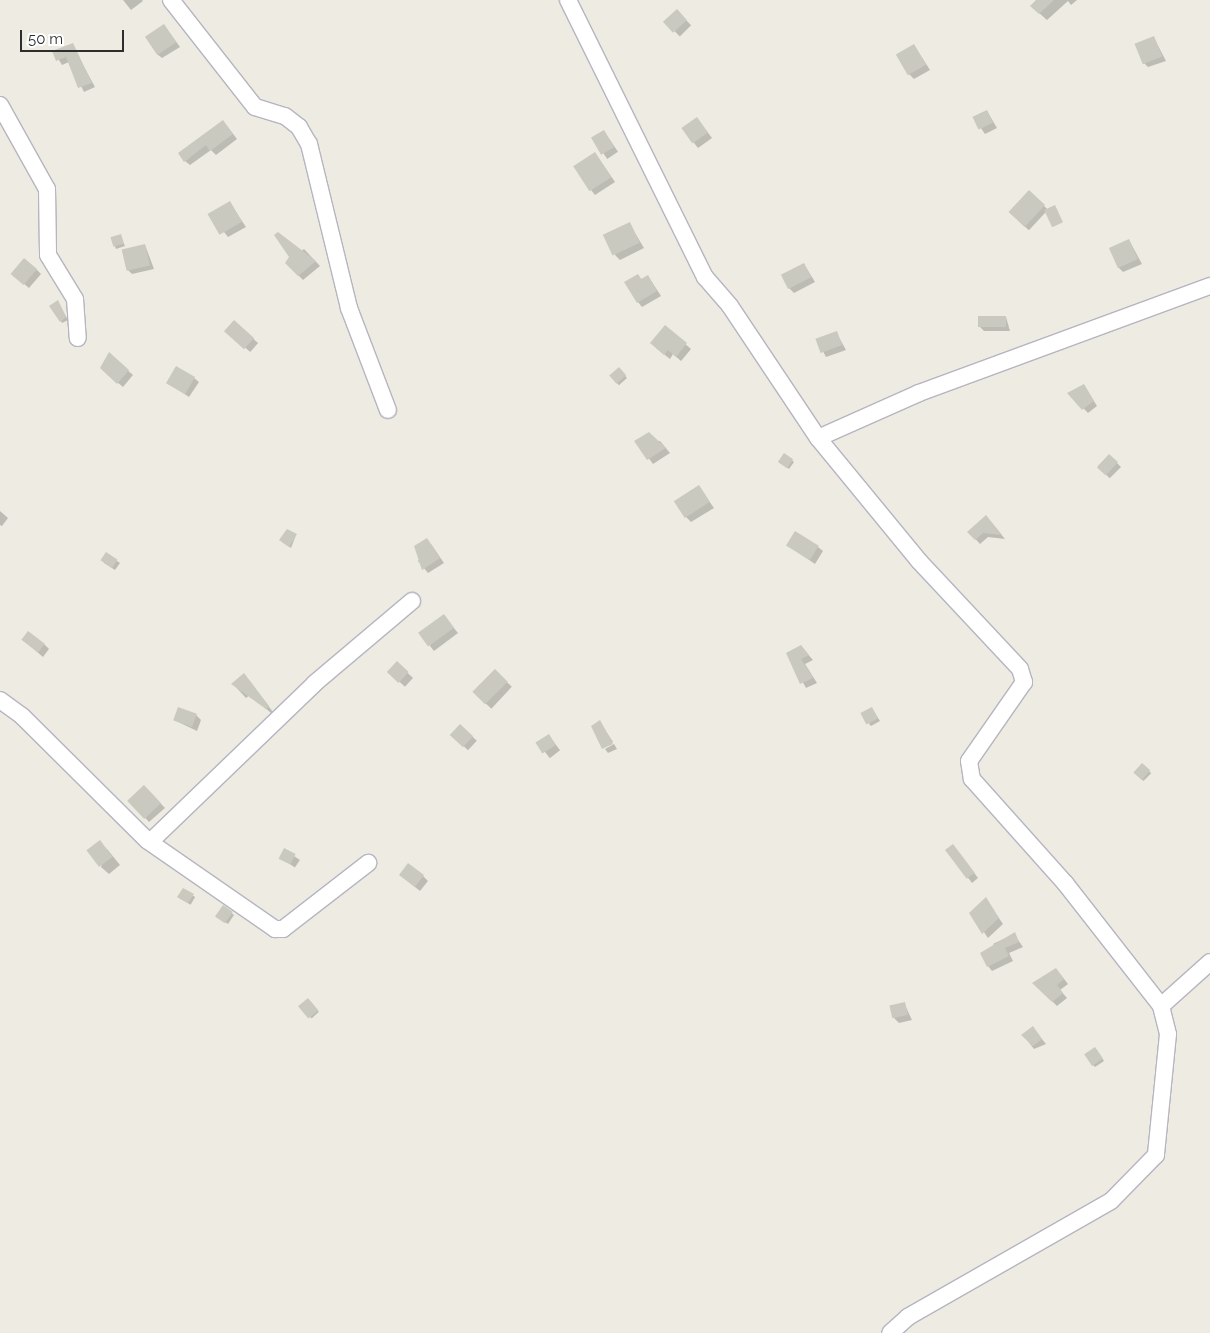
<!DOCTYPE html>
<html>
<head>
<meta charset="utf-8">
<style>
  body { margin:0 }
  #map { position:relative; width:1210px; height:1333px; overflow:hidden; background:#edebe2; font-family:Raleway,sans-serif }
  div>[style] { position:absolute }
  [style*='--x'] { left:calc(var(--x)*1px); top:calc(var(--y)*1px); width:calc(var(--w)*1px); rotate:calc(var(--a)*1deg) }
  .shadow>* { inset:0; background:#0003; transform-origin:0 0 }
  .building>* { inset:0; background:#cac9c0; transform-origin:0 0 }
  .roads { filter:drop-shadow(1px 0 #b6b5c0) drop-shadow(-1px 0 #b6b5c0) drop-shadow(0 1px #b6b5c0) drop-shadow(0 -1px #b6b5c0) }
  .minor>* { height:16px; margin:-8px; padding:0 8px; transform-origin:8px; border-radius:8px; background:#fff }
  span { translate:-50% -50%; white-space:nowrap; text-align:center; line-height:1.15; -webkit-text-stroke:5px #fff; paint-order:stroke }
  .scale { position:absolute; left:20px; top:30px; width:104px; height:22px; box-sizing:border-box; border:2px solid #2e2e2e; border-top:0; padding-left:6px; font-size:15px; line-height:18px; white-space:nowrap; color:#2e2e2e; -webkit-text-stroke:4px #fff; paint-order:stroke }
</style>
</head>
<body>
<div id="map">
  <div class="shadow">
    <i style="clip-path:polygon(123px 0,142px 0,143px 1px,131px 10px)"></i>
    <i style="clip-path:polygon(1037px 0,1077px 0,1071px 5px,1068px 1px,1047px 20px,1039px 13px)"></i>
    <i style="left:677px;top:11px;width:20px;height:16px;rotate:45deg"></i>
    <i style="clip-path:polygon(164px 25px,180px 47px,162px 58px,157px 54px)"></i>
    <i style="clip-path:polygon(1154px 38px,1166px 61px,1148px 67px,1144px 63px)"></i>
    <i style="clip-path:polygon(72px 45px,95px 87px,84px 92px,69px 62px,62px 65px,54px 52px)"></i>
    <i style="clip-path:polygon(914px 45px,930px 70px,914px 79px,909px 74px)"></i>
    <i style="clip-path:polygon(987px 111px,997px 128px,985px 134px,974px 118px)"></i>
    <i style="clip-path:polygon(697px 118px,712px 138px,698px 148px,694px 143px)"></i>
    <i style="clip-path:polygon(227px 126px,237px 139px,216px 155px,211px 150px,190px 165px,185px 161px)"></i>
    <i style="left:604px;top:131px;width:25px;height:13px;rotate:56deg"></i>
    <i style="clip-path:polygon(595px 153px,615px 182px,595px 195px,591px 190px)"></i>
    <i style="left:1029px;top:192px;width:26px;height:28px;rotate:43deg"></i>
    <i style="clip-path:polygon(230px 203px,246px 227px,228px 237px,210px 214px)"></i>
    <i style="clip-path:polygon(629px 223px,644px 248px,620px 260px,615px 255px)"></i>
    <i style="clip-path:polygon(120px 236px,125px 246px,116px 249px,112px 238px)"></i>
    <i style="clip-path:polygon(1129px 240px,1142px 264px,1123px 272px,1118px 267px)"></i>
    <i style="clip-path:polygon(145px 245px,154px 269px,132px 274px,127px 269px)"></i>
    <i style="clip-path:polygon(304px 249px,320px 266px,303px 280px,286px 263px)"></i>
    <i style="clip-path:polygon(804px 264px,815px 282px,794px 293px,789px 288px)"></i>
    <i style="clip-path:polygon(36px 269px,41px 274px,29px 288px,17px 278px)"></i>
    <i style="clip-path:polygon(638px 275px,642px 280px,648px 276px,661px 296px,642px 307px,638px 302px)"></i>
    <i style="clip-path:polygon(58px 302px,68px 320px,62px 323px,61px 321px)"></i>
    <i style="clip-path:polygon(1006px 317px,1010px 331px,984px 331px,980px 327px)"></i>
    <i style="left:234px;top:322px;width:32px;height:12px;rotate:41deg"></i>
    <i style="clip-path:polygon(666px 327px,691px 349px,681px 361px,673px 354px,670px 359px,656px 348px)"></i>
    <i style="clip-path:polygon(836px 332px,846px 350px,826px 357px,817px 340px)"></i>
    <i style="clip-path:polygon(109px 354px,133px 375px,123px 387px,106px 373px)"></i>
    <i style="left:619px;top:369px;width:12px;height:11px;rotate:48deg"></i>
    <i style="clip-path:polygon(194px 378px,199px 382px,189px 397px,168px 383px)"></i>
    <i style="clip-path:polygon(1084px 385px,1097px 406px,1088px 413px,1069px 393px)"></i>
    <i style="clip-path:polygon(636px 441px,660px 441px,670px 453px,653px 464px)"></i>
    <i style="clip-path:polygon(784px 454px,794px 462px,789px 469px,781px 463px)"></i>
    <i style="left:1109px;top:455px;width:17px;height:16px;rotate:45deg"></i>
    <i style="clip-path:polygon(699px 487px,714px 508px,691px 522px,686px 517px)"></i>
    <i style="clip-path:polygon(0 511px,8px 518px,2px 526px,0 525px)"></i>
    <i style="clip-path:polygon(991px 522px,1005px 539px,988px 537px,980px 544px,969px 532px)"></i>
    <i style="clip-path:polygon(296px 535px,291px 548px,282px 542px)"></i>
    <i style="clip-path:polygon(431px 544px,444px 563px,428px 573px,418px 561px)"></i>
    <i style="clip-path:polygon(787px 545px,818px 547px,823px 551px,815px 564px)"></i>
    <i style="clip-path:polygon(107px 554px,120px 563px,115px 570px,104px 563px)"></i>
    <i style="clip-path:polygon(444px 616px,458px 633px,434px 651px,430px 646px)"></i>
    <i style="clip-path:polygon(23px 640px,44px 644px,49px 649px,43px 657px)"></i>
    <i style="clip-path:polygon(805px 651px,813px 660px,805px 664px,817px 683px,806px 688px,787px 654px)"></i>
    <i style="left:397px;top:663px;width:22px;height:12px;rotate:43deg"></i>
    <i style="left:495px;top:671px;width:23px;height:30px;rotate:43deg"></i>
    <i style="clip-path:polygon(248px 679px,273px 712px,271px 713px,250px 695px,246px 698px,233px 684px)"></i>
    <i style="clip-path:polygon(873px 710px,880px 721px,871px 726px,869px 724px)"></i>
    <i style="clip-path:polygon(196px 715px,201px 720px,197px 731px,174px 720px)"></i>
    <i style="clip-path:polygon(600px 722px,613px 742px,603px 747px)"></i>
    <i style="left:460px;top:725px;width:23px;height:13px;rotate:43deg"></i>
    <i style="left:549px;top:736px;width:18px;height:13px;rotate:52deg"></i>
    <i style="clip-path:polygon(614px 744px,617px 749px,608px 753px,605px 749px)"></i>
    <i style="left:1142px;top:764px;width:13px;height:11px;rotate:45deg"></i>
    <i style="clip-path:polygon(149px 791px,165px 808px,149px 822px,129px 800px)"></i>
    <i style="clip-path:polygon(107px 849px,120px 865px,109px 874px,101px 867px)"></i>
    <i style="left:285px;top:850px;width:18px;height:9px;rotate:34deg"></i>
    <i style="clip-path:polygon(947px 850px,957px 850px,978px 878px,972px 883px)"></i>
    <i style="clip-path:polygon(423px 876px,428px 881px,420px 891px,405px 879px)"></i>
    <i style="left:183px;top:890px;width:14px;height:9px;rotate:30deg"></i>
    <i style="clip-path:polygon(986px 899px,1003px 924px,988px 938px,971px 913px)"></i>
    <i style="clip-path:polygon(224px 907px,234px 915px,228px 924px,219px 918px)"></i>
    <i style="clip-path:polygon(1014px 934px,1023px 947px,1009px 953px,1013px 961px,992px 971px,988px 966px,996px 947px,993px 944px)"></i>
    <i style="clip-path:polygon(1061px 975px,1068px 984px,1060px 990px,1067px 998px,1057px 1006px,1034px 983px)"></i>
    <i style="left:308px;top:1000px;width:16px;height:10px;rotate:47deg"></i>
    <i style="clip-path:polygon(904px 1003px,912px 1020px,899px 1023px,894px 1018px)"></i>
    <i style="clip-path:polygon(1037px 1033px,1046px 1044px,1034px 1049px,1023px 1035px)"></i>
    <i style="clip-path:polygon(1097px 1050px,1104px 1061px,1095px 1067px,1093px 1065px)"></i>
  </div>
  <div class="building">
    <i style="clip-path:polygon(1036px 0,1054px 0,1039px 14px,1030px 6px)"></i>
    <i style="left:677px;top:9px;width:15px;height:19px;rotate:48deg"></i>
    <i style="left:164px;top:24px;width:22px;height:23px;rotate:56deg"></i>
    <i style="left:1154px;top:36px;width:22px;height:21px;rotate:68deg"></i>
    <i style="clip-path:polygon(73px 43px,92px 83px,78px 88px,66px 57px,56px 61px,52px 51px)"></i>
    <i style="left:914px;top:44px;width:24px;height:21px;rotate:60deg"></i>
    <i style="left:987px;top:110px;width:14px;height:16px;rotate:65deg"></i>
    <i style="left:697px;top:117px;width:19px;height:19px;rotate:55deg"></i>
    <i style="clip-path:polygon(223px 120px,233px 134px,210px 151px,206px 145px,184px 162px,178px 153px)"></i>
    <i style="left:604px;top:130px;width:20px;height:15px;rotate:60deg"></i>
    <i style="left:595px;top:152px;width:30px;height:26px;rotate:57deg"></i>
    <i style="left:1029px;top:190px;width:22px;height:30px;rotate:43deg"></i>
    <i style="left:230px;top:201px;width:24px;height:26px;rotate:60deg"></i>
    <i style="left:1055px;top:205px;width:19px;height:12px;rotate:65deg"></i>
    <i style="left:630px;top:222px;width:23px;height:30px;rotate:65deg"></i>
    <i style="clip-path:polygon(278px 232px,316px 261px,298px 276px,285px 263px,289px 257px,274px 235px)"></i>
    <i style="left:121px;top:234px;width:10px;height:11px;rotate:73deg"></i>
    <i style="left:1129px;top:239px;width:22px;height:22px;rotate:66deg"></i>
    <i style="left:145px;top:244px;width:22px;height:24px;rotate:77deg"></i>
    <i style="left:24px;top:258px;width:17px;height:21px;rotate:40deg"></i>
    <i style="left:804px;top:263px;width:16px;height:26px;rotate:63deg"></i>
    <i style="clip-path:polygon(638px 274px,641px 279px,648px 275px,657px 291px,637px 303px,624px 282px)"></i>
    <i style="clip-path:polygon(58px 300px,66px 317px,60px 322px,49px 306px)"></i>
    <i style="left:978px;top:316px;width:28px;height:11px"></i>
    <i style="left:234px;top:320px;width:27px;height:15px;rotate:42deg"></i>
    <i style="clip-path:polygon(665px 325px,687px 343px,676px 357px,668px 350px,664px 355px,650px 343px)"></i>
    <i style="left:837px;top:331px;width:15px;height:23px;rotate:70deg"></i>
    <i style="clip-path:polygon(109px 352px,129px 370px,117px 384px,100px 368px)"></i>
    <i style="left:176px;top:366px;width:22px;height:20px;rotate:30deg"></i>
    <i style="left:619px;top:367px;width:11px;height:13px;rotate:49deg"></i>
    <i style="clip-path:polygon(1084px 384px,1094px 401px,1082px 410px,1067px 393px)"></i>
    <i style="clip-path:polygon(649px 432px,666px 448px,647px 460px,634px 441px)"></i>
    <i style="left:784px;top:453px;width:11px;height:11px;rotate:34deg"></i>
    <i style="left:1109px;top:454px;width:12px;height:18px;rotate:42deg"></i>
    <i style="left:699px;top:485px;width:20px;height:30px;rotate:57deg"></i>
    <i style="clip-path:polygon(986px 515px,1002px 535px,983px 533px,975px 540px,967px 532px)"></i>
    <i style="clip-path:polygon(287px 529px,297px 534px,289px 547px,279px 540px)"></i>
    <i style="left:795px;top:531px;width:28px;height:17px;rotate:32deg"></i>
    <i style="clip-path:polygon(427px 538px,440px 558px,422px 570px,414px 546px)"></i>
    <i style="left:106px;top:552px;width:14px;height:10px;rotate:34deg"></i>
    <i style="left:444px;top:614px;width:17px;height:32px;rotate:54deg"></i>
    <i style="left:28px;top:631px;width:21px;height:11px;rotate:37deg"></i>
    <i style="clip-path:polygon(801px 645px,809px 655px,801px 659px,813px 678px,800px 684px,786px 653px)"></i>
    <i style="left:397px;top:661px;width:16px;height:15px;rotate:43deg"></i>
    <i style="left:495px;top:669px;width:18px;height:32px;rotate:45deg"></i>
    <i style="clip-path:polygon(244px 673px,269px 706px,266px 709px,231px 684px)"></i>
    <i style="left:178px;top:707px;width:20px;height:14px;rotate:20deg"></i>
    <i style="left:872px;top:707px;width:13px;height:13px;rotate:63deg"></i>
    <i style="clip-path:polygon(600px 720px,613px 744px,602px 749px,591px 726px)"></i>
    <i style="left:460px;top:724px;width:18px;height:15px;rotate:43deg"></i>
    <i style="left:549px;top:734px;width:13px;height:16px;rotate:58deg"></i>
    <i style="left:1142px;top:763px;width:11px;height:13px;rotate:41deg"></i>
    <i style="left:144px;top:785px;width:25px;height:23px;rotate:47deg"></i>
    <i style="left:100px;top:840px;width:21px;height:17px;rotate:53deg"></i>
    <i style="left:953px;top:844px;width:36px;height:10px;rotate:53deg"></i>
    <i style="left:284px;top:848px;width:13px;height:12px;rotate:27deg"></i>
    <i style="left:408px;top:863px;width:20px;height:15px;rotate:37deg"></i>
    <i style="clip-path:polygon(183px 888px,194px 894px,188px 903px,177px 897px)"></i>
    <i style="clip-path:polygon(986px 897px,999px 918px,982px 934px,969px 913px)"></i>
    <i style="left:223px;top:905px;width:12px;height:14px;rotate:35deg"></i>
    <i style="clip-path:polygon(1015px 932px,1019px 942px,1005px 948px,1009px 956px,987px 967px,980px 953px)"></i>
    <i style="clip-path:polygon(1056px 968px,1064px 979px,1057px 985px,1063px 993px,1052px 1002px,1032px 983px)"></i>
    <i style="left:308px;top:998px;width:16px;height:13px;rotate:50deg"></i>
    <i style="left:905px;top:1002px;width:13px;height:16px;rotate:77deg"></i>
    <i style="clip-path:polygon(1033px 1026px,1042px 1039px,1033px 1046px,1021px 1035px)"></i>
    <i style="left:1095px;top:1047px;width:14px;height:13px;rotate:56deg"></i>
  </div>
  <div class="roads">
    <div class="minor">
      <i style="--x:171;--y:0;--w:136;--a:51.9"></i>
      <i style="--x:255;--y:107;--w:31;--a:17"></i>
      <i style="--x:285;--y:116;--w:18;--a:38"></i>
      <i style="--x:299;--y:127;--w:20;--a:60"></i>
      <i style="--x:309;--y:144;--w:169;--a:76.3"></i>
      <i style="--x:349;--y:308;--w:109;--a:69.1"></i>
      <i style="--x:568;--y:0;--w:309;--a:63.7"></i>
      <i style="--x:705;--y:277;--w:38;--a:49"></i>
      <i style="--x:730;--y:306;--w:159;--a:56.3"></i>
      <i style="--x:818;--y:438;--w:159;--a:50.6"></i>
      <i style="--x:919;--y:561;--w:148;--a:46.9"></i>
      <i style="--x:1020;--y:669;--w:14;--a:73"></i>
      <i style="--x:1024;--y:682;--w:96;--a:124.8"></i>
      <i style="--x:969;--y:761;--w:18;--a:81"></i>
      <i style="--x:972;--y:779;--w:140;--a:48.2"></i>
      <i style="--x:1065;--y:883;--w:156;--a:52"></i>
      <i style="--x:1161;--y:1006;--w:29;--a:76"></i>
      <i style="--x:1168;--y:1034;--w:122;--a:95.7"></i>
      <i style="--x:1156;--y:1155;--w:64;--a:134.4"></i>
      <i style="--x:1111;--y:1201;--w:234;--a:150.3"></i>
      <i style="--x:908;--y:1317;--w:24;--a:138"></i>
      <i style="--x:0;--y:105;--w:96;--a:60.8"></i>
      <i style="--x:47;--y:189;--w:66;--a:89.1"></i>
      <i style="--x:48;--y:255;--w:52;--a:58.5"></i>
      <i style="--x:75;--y:299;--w:39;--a:86"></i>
      <i style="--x:818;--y:438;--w:111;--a:-24"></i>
      <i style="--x:919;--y:393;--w:310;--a:-20.2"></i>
      <i style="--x:0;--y:700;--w:27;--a:36"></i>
      <i style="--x:22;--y:716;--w:177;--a:44.8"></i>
      <i style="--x:148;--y:841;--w:155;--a:34.7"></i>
      <i style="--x:275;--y:929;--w:8;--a:0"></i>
      <i style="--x:283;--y:929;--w:108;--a:-37.8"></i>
      <i style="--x:150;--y:842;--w:229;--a:-43.9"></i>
      <i style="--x:315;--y:683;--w:127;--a:-40.2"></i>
      <i style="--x:1161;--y:1006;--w:66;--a:-41.9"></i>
    </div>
  </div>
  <div class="scale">50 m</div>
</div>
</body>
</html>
